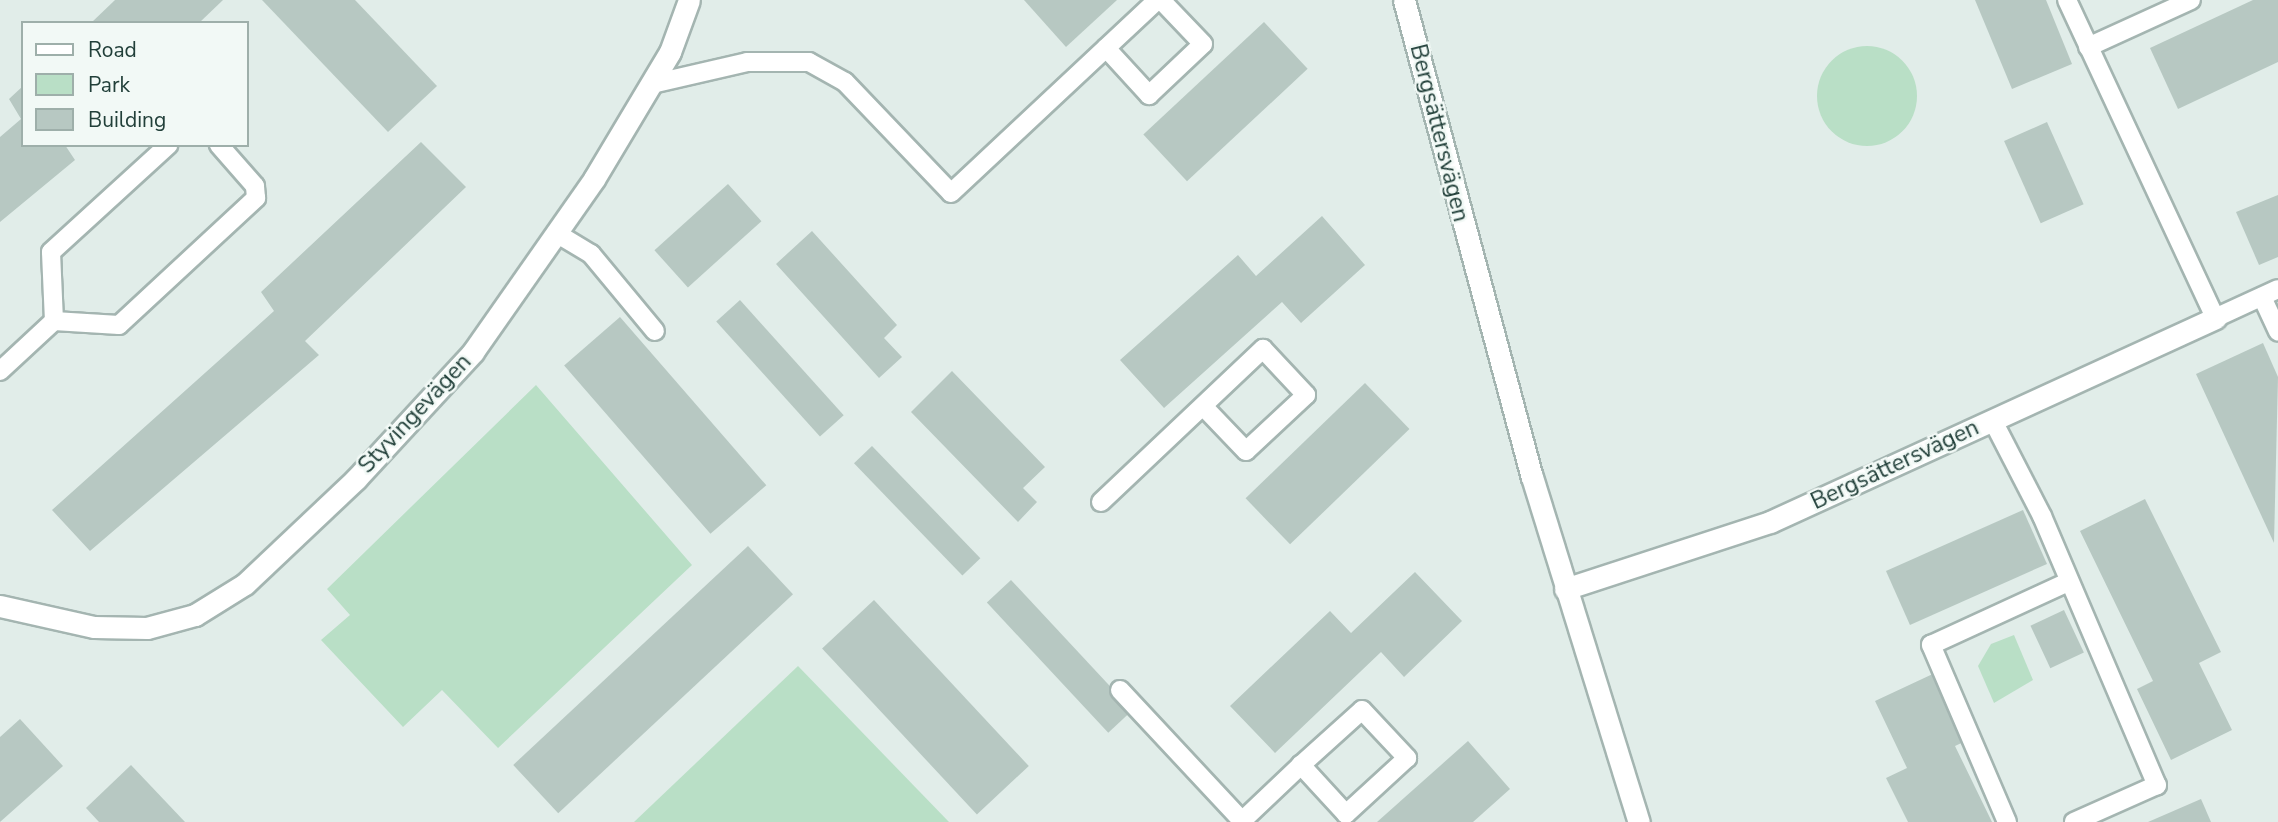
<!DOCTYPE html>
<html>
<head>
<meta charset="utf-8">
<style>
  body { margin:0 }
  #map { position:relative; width:2278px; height:822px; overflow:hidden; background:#e1ede9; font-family:"Nunito Sans",sans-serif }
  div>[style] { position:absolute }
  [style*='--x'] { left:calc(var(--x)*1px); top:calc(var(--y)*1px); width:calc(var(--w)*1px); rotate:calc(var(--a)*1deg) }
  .green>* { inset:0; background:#b9dfc6 }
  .round { border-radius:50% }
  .building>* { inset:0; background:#b7c8c2; transform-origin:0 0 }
  .roads { filter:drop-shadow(2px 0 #a4b5b1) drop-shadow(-2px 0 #a4b5b1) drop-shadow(0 2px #a4b5b1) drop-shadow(0 -2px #a4b5b1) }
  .service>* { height:18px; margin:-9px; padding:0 9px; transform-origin:9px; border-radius:9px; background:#fff }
  .minor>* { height:21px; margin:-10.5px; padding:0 10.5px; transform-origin:10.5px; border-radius:10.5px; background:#fff }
  .tertiary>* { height:21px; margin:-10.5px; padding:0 10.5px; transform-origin:10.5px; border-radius:10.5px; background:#fff }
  span { translate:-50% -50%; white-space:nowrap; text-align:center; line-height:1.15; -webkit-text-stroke:5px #f2f9f6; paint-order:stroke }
  .street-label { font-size:23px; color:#213f39 }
  .legend { position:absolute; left:21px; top:21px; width:228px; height:126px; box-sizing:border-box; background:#f2f9f6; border:2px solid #9eafaa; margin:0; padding:9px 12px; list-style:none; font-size:21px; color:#213f39 }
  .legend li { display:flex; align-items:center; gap:14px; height:35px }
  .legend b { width:35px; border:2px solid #9eafaa }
</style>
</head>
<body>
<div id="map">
  <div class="green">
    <i class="round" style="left:1817px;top:46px;width:100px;height:100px"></i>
    <i style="clip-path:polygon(536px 385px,692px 565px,498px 748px,442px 690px,403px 727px,321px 640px,350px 615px,327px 589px)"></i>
    <i style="clip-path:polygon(2014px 635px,2033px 680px,1994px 703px,1978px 666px,1991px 644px)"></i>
    <i style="clip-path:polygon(798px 666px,949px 822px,634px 822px)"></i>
  </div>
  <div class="building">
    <i style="clip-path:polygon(115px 0,223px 0,199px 23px,91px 23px)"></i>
    <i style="clip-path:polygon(262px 0,355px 0,437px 86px,388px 132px)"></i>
    <i style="clip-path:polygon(1024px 0,1117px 0,1066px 47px)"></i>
    <i style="clip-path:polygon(1975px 0,2046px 0,2072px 64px,2012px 89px)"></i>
    <i style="clip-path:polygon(2253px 0,2278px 0,2278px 62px,2178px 109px,2150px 48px)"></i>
    <i style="left:1264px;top:22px;width:64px;height:165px;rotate:47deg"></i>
    <i style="clip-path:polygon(23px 86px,23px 145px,65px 145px,75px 160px,0 222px,0 137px,21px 119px,9px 99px)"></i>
    <i style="left:2047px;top:122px;width:90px;height:47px;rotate:66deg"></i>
    <i style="clip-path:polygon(421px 142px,466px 187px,305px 341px,319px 355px,90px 551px,52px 510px,274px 311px,261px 292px)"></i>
    <i style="left:728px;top:184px;width:50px;height:99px;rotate:48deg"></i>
    <i style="clip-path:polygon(2278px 195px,2278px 257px,2259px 265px,2236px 212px)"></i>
    <i style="clip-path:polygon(1322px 216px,1365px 265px,1301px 323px,1282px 302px,1164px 408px,1120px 360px,1238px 255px,1256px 276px)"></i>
    <i style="clip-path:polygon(812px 231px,897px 325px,884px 338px,902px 357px,879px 378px,776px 264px)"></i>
    <i style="left:740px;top:300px;width:155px;height:32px;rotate:48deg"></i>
    <i style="left:620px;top:317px;width:223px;height:74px;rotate:49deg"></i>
    <i style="clip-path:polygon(2263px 343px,2278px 377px,2274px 543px,2196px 374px)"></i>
    <i style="clip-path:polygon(952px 371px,1045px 467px,1023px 488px,1037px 502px,1018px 522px,911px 412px)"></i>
    <i style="left:1365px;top:383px;width:64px;height:166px;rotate:46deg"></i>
    <i style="left:872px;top:446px;width:156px;height:25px;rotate:46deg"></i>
    <i style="clip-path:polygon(2145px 499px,2221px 652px,2199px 663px,2232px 730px,2171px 760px,2137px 689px,2153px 681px,2080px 531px)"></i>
    <i style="left:2023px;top:510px;width:59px;height:150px;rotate:66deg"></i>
    <i style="left:748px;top:546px;width:66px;height:321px;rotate:47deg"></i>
    <i style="clip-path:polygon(1415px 572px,1462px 621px,1404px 677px,1381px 652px,1275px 753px,1230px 706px,1330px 611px,1351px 633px)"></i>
    <i style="left:1011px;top:580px;width:178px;height:33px;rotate:47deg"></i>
    <i style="left:874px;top:600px;width:227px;height:71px;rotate:47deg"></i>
    <i style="left:2064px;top:610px;width:47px;height:37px;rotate:65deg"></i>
    <i style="clip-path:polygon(1937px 672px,1970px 739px,1955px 746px,1992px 822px,1908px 822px,1886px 778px,1907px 768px,1875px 701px)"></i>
    <i style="clip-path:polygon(20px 719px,63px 766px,0 822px,0 737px)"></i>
    <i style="clip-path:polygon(1468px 741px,1510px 789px,1473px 822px,1377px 822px)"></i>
    <i style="clip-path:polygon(131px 765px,185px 822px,99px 822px,86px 808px)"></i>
    <i style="clip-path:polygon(2201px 799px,2211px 822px,2148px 822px)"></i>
  </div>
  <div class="roads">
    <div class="service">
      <i style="--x:2067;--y:0;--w:351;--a:65"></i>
      <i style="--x:2215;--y:318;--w:69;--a:-24.7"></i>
      <i style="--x:2088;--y:47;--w:113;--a:-24.5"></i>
      <i style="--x:1106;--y:48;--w:64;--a:47.5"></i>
      <i style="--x:1149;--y:95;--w:74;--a:-43.4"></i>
      <i style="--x:1203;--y:44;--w:61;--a:-133.7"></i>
      <i style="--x:652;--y:84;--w:98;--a:-13"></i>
      <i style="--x:747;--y:62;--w:62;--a:0"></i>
      <i style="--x:809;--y:62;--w:41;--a:29.1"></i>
      <i style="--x:845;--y:82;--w:153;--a:46.3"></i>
      <i style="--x:951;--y:193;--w:282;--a:-43.1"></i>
      <i style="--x:556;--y:233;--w:41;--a:31"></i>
      <i style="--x:591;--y:254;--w:100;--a:50.3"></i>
      <i style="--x:2262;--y:297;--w:38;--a:65"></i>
      <i style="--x:54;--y:321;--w:69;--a:-92.5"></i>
      <i style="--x:51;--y:252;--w:159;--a:-42.4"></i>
      <i style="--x:0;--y:371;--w:74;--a:-42.8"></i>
      <i style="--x:54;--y:321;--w:65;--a:3.5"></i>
      <i style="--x:119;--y:325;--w:187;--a:-42.8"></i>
      <i style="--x:256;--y:198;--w:12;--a:-95"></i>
      <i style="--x:255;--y:186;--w:55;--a:-131.3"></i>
      <i style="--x:1993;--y:421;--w:107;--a:62.7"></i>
      <i style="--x:2042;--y:516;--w:293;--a:66.9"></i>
      <i style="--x:2157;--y:785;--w:91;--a:156"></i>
      <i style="--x:1101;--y:502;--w:223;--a:-43.4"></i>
      <i style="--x:1263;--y:349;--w:63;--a:46.9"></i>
      <i style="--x:1306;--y:395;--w:82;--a:137"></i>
      <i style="--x:1246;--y:451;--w:62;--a:-133.7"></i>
      <i style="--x:1120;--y:690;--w:179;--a:47"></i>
      <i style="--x:1242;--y:821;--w:81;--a:-43.5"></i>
      <i style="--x:1301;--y:765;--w:82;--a:-42"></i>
      <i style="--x:1362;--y:710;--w:66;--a:46.8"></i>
      <i style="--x:1407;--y:758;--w:83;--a:137.4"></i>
      <i style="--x:1346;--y:814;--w:67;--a:-132.6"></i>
      <i style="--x:2007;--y:822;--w:193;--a:-113.2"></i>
      <i style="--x:1931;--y:645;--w:149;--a:-24.7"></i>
    </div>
    <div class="minor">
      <i style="--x:1565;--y:589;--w:216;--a:-18.1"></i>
      <i style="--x:1770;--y:522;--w:490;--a:-24.6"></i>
      <i style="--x:0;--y:606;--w:96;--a:12.6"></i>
      <i style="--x:94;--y:627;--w:53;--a:1.1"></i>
      <i style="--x:147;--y:628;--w:50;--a:-15.2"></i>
      <i style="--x:195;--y:615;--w:59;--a:-31.8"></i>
      <i style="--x:245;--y:584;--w:153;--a:-43.4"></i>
      <i style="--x:356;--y:479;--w:173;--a:-47.3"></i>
      <i style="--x:473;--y:352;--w:211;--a:-55"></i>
      <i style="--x:594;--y:179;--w:148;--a:-59.1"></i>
      <i style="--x:670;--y:52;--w:55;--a:-69.9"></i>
    </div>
    <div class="tertiary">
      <i style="--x:1404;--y:0;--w:494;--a:75"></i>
      <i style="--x:1532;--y:477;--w:361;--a:72.8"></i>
    </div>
  </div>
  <div class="street-label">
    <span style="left:1439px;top:133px;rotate:76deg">Bergsättersvägen</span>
    <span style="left:415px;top:414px;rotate:-47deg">Styvingevägen</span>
    <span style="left:1895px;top:465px;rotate:-25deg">Bergsättersvägen</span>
  </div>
  <ul class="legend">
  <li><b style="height:9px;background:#fff"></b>Road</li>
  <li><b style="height:19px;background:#b9dfc6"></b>Park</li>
  <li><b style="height:19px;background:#b7c8c2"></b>Building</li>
  </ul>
</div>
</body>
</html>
